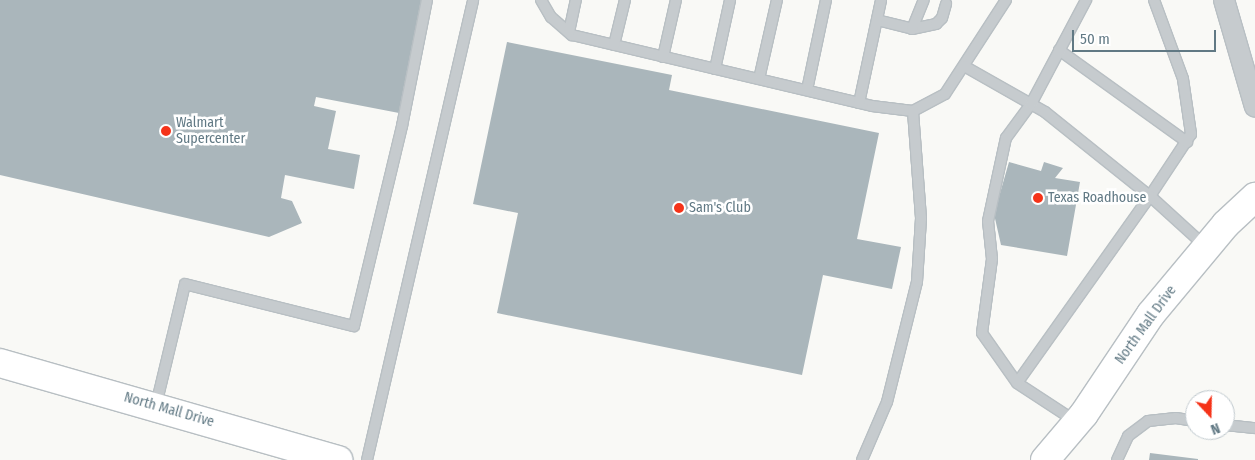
<!DOCTYPE html>
<html>
<head>
<meta charset="utf-8">
<style>
  body { margin:0 }
  #map { position:relative; width:1255px; height:460px; overflow:hidden; background:#f9f9f6; font-family:"Fira Sans Condensed",sans-serif }
  div>[style] { position:absolute }
  [style*='--x'] { left:calc(var(--x)*1px); top:calc(var(--y)*1px); width:calc(var(--w)*1px); rotate:calc(var(--a)*1deg) }
  .building>* { inset:0; background:#aab6bb }
  .roads { filter:drop-shadow(1px 0 #b8bfc3) drop-shadow(-1px 0 #b8bfc3) drop-shadow(0 1px #b8bfc3) drop-shadow(0 -1px #b8bfc3) }
  .lane>* { height:10px; margin:-5px; padding:0 5px; transform-origin:5px; border-radius:5px; background:#c6cbce }
  .street>* { height:20px; margin:-10px; padding:0 10px; transform-origin:10px; border-radius:10px; background:#c6cbce }
  .secondary>* { height:28px; margin:-14px; padding:0 14px; transform-origin:14px; border-radius:14px; background:#fff }
  .dots>* { width:14px; height:14px; translate:-50% -50%; box-sizing:border-box; border:2px solid #fff; border-radius:50% }
  span { translate:-50% -50%; white-space:nowrap; text-align:center; line-height:1.15; -webkit-text-stroke:5px #fff; paint-order:stroke }
  .poi-label { font-size:14px; color:#617984 }
  .left { translate:0 -50%; text-align:left }
  .street-label { font-size:14px; color:#617984 }
  .north { position:absolute; left:1185px; top:390px; width:50px; height:50px; box-sizing:border-box; background:#fff; border:1px solid #c0c9ce; border-radius:50%; rotate:159deg; font-size:14px; font-weight:700; line-height:20px; text-align:center; color:#617984 }
  .north::after { content:''; display:block; margin:auto; width:18px; height:22px; background:#f53319; clip-path:polygon(50% 0,100% 100%,50% 72%,0 100%) }
  .scale { position:absolute; left:1072px; top:30px; width:144px; height:22px; box-sizing:border-box; border:2px solid #617984; border-top:0; padding-left:6px; font-size:15px; line-height:18px; white-space:nowrap; color:#617984; -webkit-text-stroke:4px #fff; paint-order:stroke }
</style>
</head>
<body>
<div id="map">
  <div class="building">
    <i style="clip-path:polygon(0 0,423px 0,399px 113px,316px 97px,314px 106px,336px 111px,328px 149px,360px 155px,354px 189px,285px 175px,281px 198px,292px 201px,302px 223px,269px 237px,0 175px)"></i>
    <i style="clip-path:polygon(507px 42px,672px 75px,669px 90px,879px 133px,857px 239px,901px 247px,892px 289px,823px 275px,802px 375px,497px 313px,518px 213px,473px 204px)"></i>
    <i style="clip-path:polygon(1009px 162px,1041px 171px,1044px 162px,1063px 168px,1055px 178px,1080px 182px,1067px 256px,1001px 245px,994px 214px)"></i>
    <i style="clip-path:polygon(1150px 453px,1198px 459px,1198px 460px,1149px 460px)"></i>
  </div>
  <div class="roads">
    <div class="lane">
      <i style="--x:541;--y:0;--w:20;--a:60"></i>
      <i style="--x:551;--y:17;--w:28;--a:41"></i>
      <i style="--x:572;--y:35;--w:308;--a:13.3"></i>
      <i style="--x:872;--y:106;--w:41;--a:7"></i>
      <i style="--x:913;--y:111;--w:36;--a:-28"></i>
      <i style="--x:945;--y:94;--w:112;--a:-57"></i>
      <i style="--x:1154;--y:0;--w:84;--a:69.8"></i>
      <i style="--x:1183;--y:79;--w:56;--a:81.7"></i>
      <i style="--x:1191;--y:134;--w:74;--a:123.5"></i>
      <i style="--x:1150;--y:196;--w:76;--a:42.3"></i>
      <i style="--x:877;--y:20;--w:36;--a:14"></i>
      <i style="--x:912;--y:29;--w:25;--a:-12"></i>
      <i style="--x:936;--y:24;--w:8;--a:-45"></i>
      <i style="--x:942;--y:18;--w:15;--a:-74"></i>
      <i style="--x:912;--y:29;--w:31;--a:-68"></i>
      <i style="--x:569;--y:32;--w:33;--a:-78"></i>
      <i style="--x:614;--y:45;--w:46;--a:-76.3"></i>
      <i style="--x:1059;--y:50;--w:158;--a:35.7"></i>
      <i style="--x:663;--y:57;--w:58;--a:-77.2"></i>
      <i style="--x:964;--y:66;--w:93;--a:29.6"></i>
      <i style="--x:1045;--y:112;--w:134;--a:38.7"></i>
      <i style="--x:1150;--y:196;--w:229;--a:125.4"></i>
      <i style="--x:1017;--y:383;--w:69;--a:33.2"></i>
      <i style="--x:715;--y:69;--w:71;--a:-77.7"></i>
      <i style="--x:759;--y:79;--w:81;--a:-77.2"></i>
      <i style="--x:807;--y:90;--w:92;--a:-78.1"></i>
      <i style="--x:859;--y:103;--w:105;--a:-77.9"></i>
      <i style="--x:1017;--y:383;--w:61;--a:-125"></i>
      <i style="--x:982;--y:333;--w:75;--a:-82.3"></i>
      <i style="--x:992;--y:259;--w:38;--a:-96"></i>
      <i style="--x:988;--y:221;--w:85;--a:-77.8"></i>
      <i style="--x:1006;--y:138;--w:42;--a:-53.7"></i>
      <i style="--x:1031;--y:104;--w:118;--a:-62.1"></i>
      <i style="--x:156;--y:405;--w:124;--a:-76.5"></i>
      <i style="--x:185;--y:284;--w:174;--a:14"></i>
      <i style="--x:354;--y:326;--w:206;--a:-76.5"></i>
      <i style="--x:402;--y:126;--w:128;--a:-78.8"></i>
      <i style="--x:1225;--y:425;--w:30;--a:6"></i>
      <i style="--x:367;--y:460;--w:472;--a:-77"></i>
      <i style="--x:862;--y:460;--w:63;--a:-66.7"></i>
      <i style="--x:887;--y:402;--w:124;--a:-76"></i>
      <i style="--x:917;--y:282;--w:64;--a:-86.4"></i>
      <i style="--x:921;--y:218;--w:107;--a:-94.3"></i>
      <i style="--x:1117;--y:460;--w:26;--a:-65"></i>
      <i style="--x:1128;--y:436;--w:25;--a:-37"></i>
      <i style="--x:1148;--y:421;--w:28;--a:-6"></i>
      <i style="--x:1176;--y:418;--w:19;--a:9"></i>
    </div>
    <div class="street">
      <i style="--x:1224;--y:0;--w:111;--a:73.8"></i>
    </div>
    <div class="secondary">
      <i style="--x:0;--y:363;--w:352;--a:16"></i>
      <i style="--x:1045;--y:460;--w:60;--a:-49.7"></i>
      <i style="--x:1084;--y:414;--w:120;--a:-56.2"></i>
      <i style="--x:1151;--y:314;--w:117;--a:-50.2"></i>
      <i style="--x:1226;--y:224;--w:40;--a:-43"></i>
    </div>
  </div>
  <div class="dots">
    <i style="left:166px;top:131px;background:#f53319"></i>
    <i style="left:1038px;top:198px;background:#f53319"></i>
    <i style="left:679px;top:208px;background:#f53319"></i>
  </div>
  <div class="poi-label">
    <span class="left" style="left:176px;top:131px">Walmart<br>Supercenter</span>
    <span class="left" style="left:1048px;top:198px">Texas Roadhouse</span>
    <span class="left" style="left:689px;top:208px">Sam's Club</span>
  </div>
  <div class="street-label">
    <span style="left:1146px;top:325px;rotate:-54deg">North Mall Drive</span>
    <span style="left:169px;top:410px;rotate:16deg">North Mall Drive</span>
  </div>
  <div class="north">N</div>
  <div class="scale">50 m</div>
</div>
</body>
</html>
